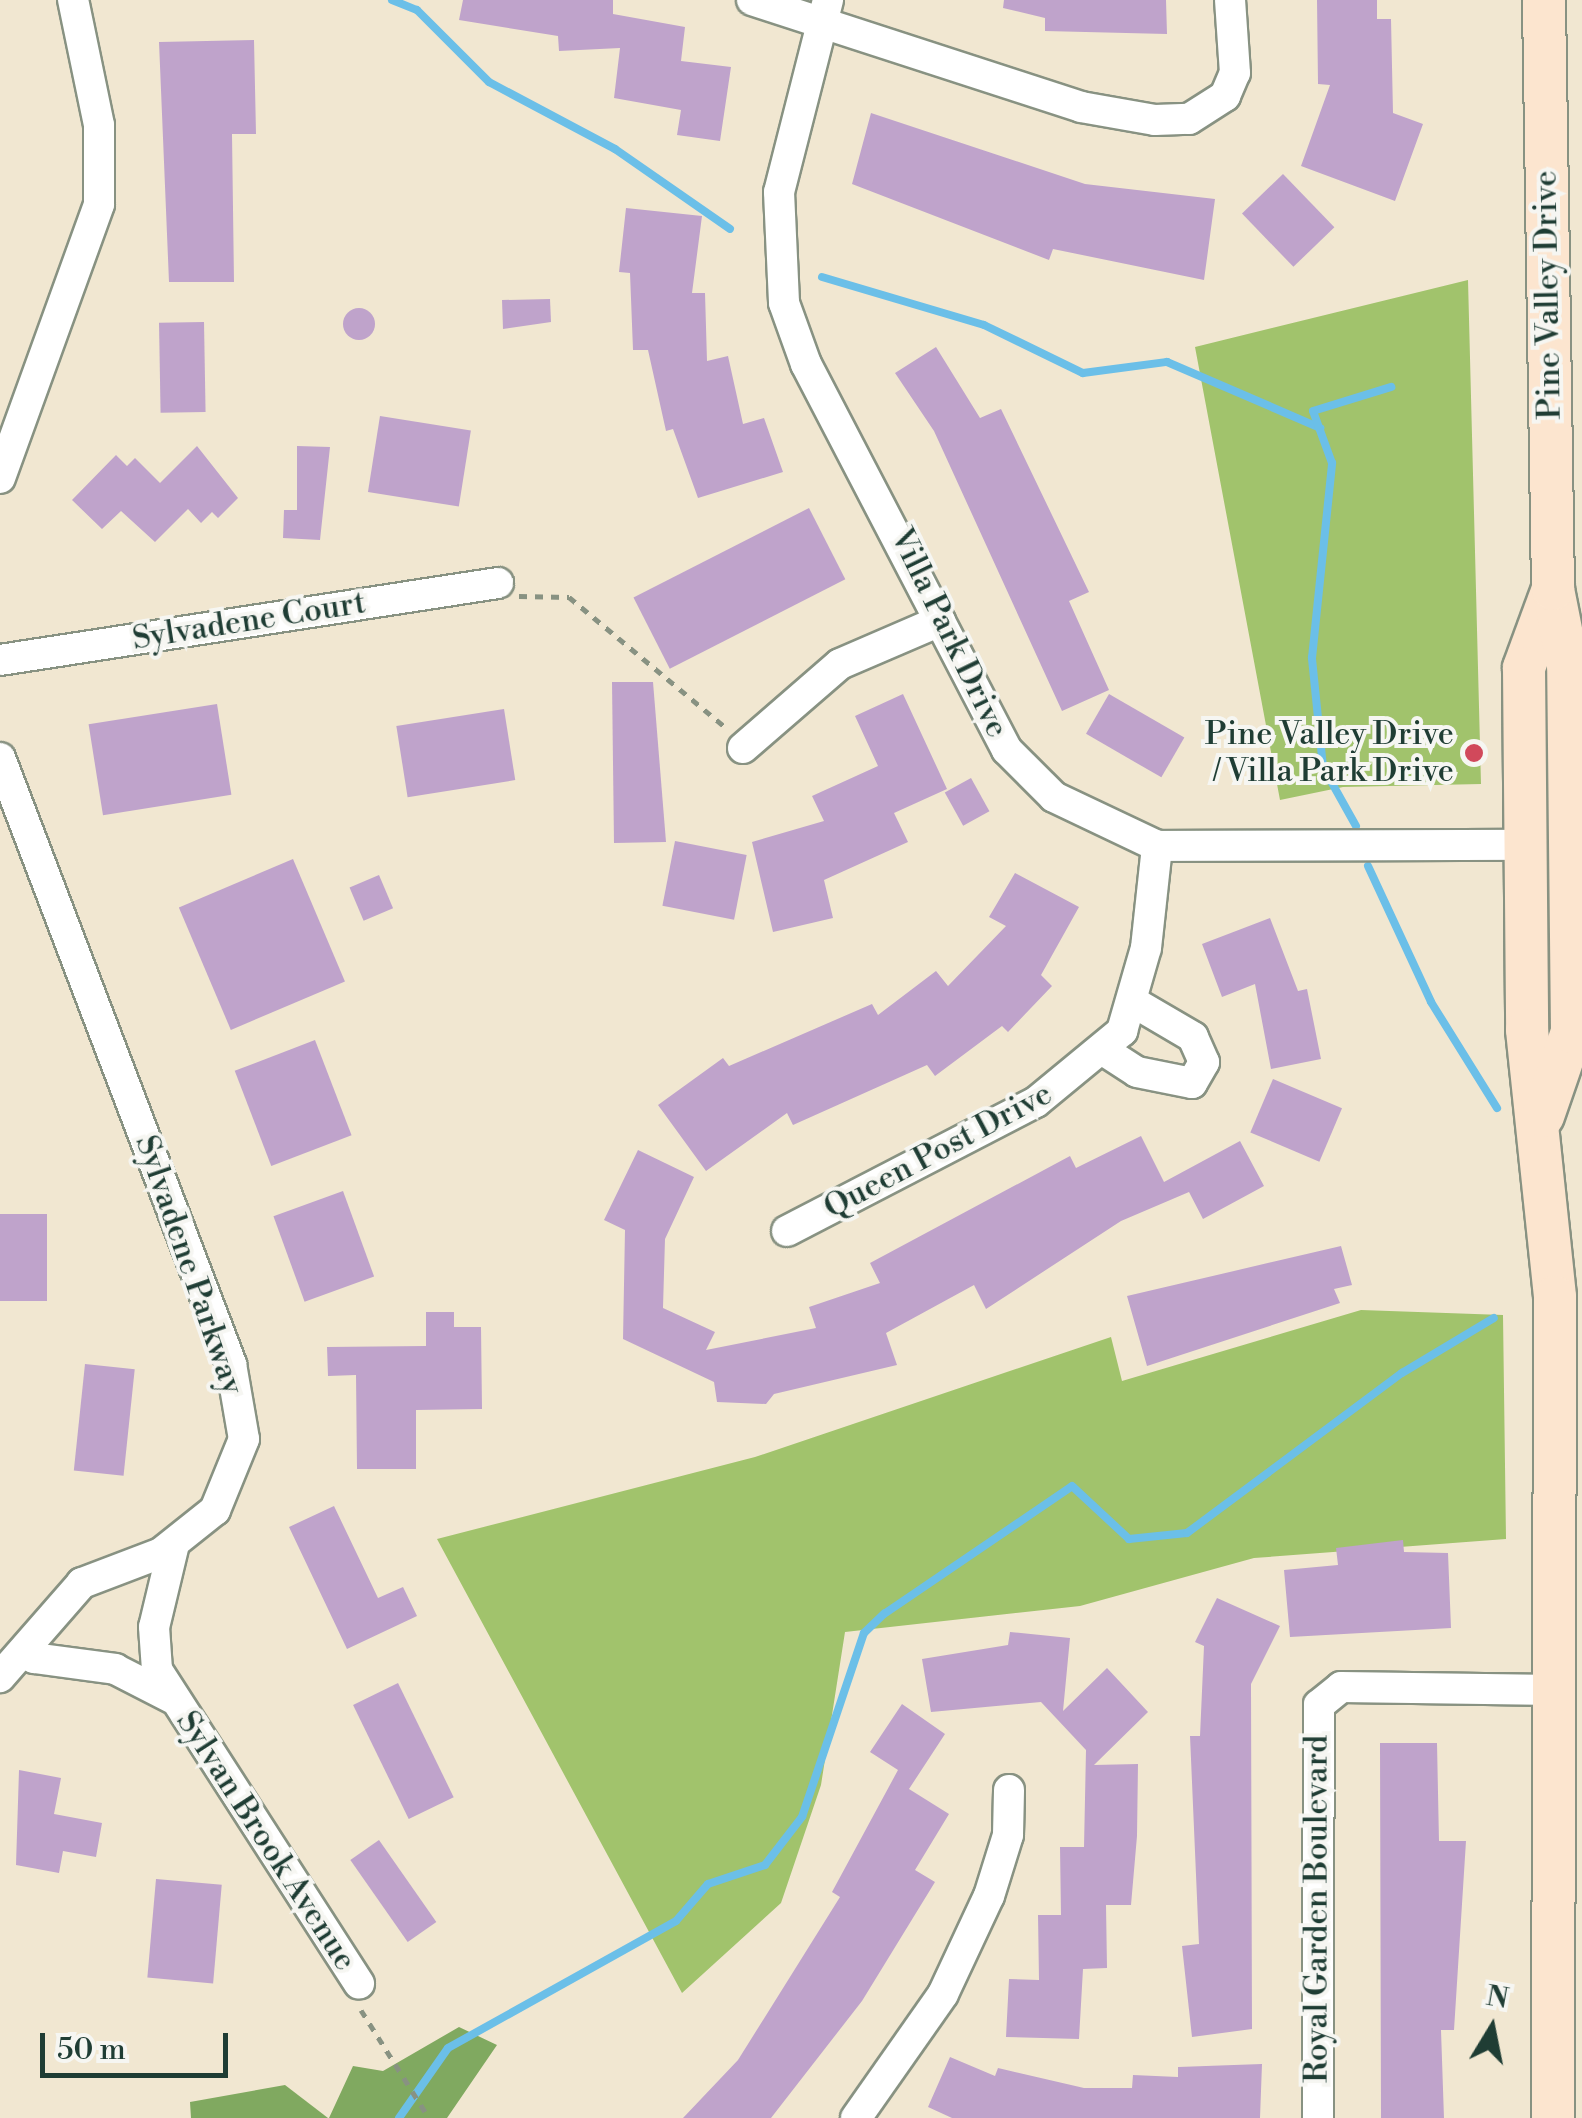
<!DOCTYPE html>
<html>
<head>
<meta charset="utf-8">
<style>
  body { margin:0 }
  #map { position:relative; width:1582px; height:2118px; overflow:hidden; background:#f1e7d1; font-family:"Libre Bodoni",serif }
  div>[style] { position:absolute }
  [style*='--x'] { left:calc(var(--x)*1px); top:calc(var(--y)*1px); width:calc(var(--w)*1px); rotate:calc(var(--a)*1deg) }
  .green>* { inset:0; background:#a1c36c }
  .forest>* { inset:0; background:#80a960 }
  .stream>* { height:8px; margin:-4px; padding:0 4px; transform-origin:4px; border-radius:4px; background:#6bbfe8 }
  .building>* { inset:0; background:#bfa3cb; transform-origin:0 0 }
  .round { border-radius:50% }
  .path>* { height:5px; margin-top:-2.5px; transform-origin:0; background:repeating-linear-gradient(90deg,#889282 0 8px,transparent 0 16px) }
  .roads { filter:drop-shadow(2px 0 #889282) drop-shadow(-2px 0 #889282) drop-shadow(0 2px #889282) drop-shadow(0 -2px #889282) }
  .street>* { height:30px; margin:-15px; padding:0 15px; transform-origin:15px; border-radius:15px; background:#fff }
  .secondary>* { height:42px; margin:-21px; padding:0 21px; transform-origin:21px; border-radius:21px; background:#fce5cf }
  .dots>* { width:28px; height:28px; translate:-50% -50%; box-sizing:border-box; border:5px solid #f6f6f2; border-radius:50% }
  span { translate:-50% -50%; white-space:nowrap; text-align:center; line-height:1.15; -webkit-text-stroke:8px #f6f6f2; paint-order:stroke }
  .street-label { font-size:32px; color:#1f3d34 }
  .poi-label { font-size:32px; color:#1f3d34 }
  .right { translate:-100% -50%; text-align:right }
  .north { position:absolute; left:1442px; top:1978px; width:100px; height:100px; -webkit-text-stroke:8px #f6f6f2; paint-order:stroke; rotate:10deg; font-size:28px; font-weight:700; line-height:40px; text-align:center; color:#1f3d34 }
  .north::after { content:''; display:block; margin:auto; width:35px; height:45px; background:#1f3d34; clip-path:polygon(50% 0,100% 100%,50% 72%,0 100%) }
  .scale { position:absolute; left:40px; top:2033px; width:188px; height:45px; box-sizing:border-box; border:5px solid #1f3d34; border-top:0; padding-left:12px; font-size:30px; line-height:35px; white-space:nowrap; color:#1f3d34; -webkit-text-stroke:8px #f6f6f2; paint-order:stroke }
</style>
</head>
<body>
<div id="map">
  <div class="green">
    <i style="clip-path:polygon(1468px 280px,1481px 784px,1343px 787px,1280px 800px,1195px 347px)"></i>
    <i style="clip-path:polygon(1361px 1310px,1503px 1315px,1506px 1539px,1254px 1558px,1080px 1606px,845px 1632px,821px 1785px,781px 1903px,682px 1993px,437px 1539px,755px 1457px,1111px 1337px,1122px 1381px)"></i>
  </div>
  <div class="forest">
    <i style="clip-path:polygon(459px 2027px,497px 2045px,447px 2118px,329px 2118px,353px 2066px,383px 2071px)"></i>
    <i style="clip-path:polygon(285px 2085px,328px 2118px,191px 2118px,190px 2102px)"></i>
  </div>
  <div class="stream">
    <i style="--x:392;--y:0;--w:27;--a:22"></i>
    <i style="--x:417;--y:10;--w:102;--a:45"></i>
    <i style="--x:489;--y:82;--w:143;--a:28"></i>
    <i style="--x:615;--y:149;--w:140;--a:34.8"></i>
    <i style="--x:822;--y:277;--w:169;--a:16.5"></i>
    <i style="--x:984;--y:325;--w:110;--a:25.9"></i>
    <i style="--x:1083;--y:373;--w:85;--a:-7.5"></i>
    <i style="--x:1167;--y:362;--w:167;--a:23.3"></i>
    <i style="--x:1356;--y:826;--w:68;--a:-119.2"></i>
    <i style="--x:1323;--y:767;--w:110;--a:-95.8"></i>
    <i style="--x:1312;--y:658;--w:196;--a:-84.1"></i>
    <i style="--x:1332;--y:463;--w:55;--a:-110.1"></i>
    <i style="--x:1313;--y:411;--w:82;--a:-17.1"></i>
    <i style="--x:1368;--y:866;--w:150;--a:65.1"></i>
    <i style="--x:1431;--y:1002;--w:125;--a:58.1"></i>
    <i style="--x:399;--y:2118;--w:85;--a:-55"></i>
    <i style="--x:448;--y:2048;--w:261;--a:-29.1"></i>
    <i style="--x:676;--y:1921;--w:49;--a:-49.1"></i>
    <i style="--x:708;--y:1884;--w:60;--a:-18.4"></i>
    <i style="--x:765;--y:1865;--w:61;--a:-52.4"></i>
    <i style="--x:802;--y:1817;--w:194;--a:-71.4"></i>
    <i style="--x:864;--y:1633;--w:28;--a:-44"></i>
    <i style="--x:884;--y:1614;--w:227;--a:-34.2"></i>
    <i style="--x:1072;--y:1486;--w:78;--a:42.9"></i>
    <i style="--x:1129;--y:1539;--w:58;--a:-5.9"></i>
    <i style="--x:1187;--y:1533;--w:268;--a:-36.7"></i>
    <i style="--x:1402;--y:1373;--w:107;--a:-30.9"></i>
  </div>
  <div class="building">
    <i style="clip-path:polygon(463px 0,613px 0,613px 14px,685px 27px,681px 61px,731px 67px,720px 141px,677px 135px,681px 110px,614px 98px,620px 48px,559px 51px,558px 36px,459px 20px)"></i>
    <i style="clip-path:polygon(1004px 0,1166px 0,1167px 34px,1045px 31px,1045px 18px,1003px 8px)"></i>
    <i style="clip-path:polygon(1317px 0,1377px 0,1377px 19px,1391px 19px,1393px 113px,1423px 124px,1395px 201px,1301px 166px,1330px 85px,1318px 84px)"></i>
    <i style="clip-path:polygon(254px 40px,256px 134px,232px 134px,234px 282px,169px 282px,159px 42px)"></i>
    <i style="clip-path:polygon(871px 113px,1085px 184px,1215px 199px,1204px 280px,1053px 249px,1049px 260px,852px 184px)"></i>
    <i style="left:1283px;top:174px;width:74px;height:57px;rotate:46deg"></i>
    <i style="clip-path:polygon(626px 208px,702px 216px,692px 293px,705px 293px,707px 361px,728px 356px,743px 424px,764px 418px,783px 472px,698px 498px,673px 429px,666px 431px,648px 350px,633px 350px,630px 273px,619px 272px)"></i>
    <i style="clip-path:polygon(550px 299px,551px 322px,503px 329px,502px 300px)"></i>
    <i class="round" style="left:343px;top:308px;width:32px;height:32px"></i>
    <i style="left:204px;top:322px;width:90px;height:45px;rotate:89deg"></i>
    <i style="clip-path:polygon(936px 347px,980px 418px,1001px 409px,1089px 592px,1069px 601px,1109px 690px,1062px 711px,934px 431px,895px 373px)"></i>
    <i style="left:380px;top:416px;width:92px;height:77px;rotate:9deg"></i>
    <i style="clip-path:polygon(197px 446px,238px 498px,218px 518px,212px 512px,201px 523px,188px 509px,155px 542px,121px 511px,102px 529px,72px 500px,116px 455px,127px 466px,135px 458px,160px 483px)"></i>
    <i style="clip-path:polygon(297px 446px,330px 447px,320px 540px,283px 538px,284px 510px,297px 510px)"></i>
    <i style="left:809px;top:508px;width:80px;height:197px;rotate:63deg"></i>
    <i style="clip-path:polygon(612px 682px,653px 682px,666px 842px,614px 843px)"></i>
    <i style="clip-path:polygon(903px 694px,947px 789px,894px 813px,908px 842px,824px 880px,833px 918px,773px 932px,752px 842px,824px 821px,812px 796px,878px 766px,855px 716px)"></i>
    <i style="left:1109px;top:694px;width:87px;height:46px;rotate:30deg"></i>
    <i style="left:217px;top:704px;width:92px;height:130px;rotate:81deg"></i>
    <i style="left:504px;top:709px;width:72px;height:109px;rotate:81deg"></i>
    <i style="left:971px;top:778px;width:38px;height:30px;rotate:61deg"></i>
    <i style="left:675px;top:841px;width:73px;height:66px;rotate:11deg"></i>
    <i style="left:293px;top:859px;width:133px;height:124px;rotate:67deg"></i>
    <i style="clip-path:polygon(1015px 873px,1079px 907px,1041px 975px,1052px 986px,1008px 1032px,1002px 1026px,935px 1076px,927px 1065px,793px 1125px,787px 1113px,706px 1171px,658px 1105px,723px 1058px,729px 1066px,872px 1004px,878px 1015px,936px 971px,948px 986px,1006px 926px,989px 917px)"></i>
    <i style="left:379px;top:875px;width:36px;height:32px;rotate:67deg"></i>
    <i style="clip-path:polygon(1270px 918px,1298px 991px,1307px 989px,1321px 1059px,1271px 1069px,1255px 984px,1222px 997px,1202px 944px)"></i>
    <i style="left:315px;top:1040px;width:102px;height:86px;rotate:69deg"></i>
    <i style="left:1273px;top:1079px;width:75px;height:58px;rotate:23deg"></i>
    <i style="clip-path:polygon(1141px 1136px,1164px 1182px,1240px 1141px,1264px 1186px,1203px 1219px,1189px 1192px,1121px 1221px,986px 1309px,974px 1285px,886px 1333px,897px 1365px,774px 1394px,766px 1404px,717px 1402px,714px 1382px,623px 1339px,625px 1230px,604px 1220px,638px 1150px,694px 1177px,665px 1239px,663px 1308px,715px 1332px,706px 1350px,816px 1328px,809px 1307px,880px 1283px,870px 1263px,1070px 1156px,1076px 1168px)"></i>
    <i style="left:343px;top:1191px;width:91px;height:74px;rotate:70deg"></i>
    <i style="left:0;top:1214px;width:47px;height:87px"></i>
    <i style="clip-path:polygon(1341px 1246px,1352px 1285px,1334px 1289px,1340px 1303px,1147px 1366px,1127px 1296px)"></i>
    <i style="clip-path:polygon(426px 1312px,454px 1312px,454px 1327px,481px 1327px,482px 1409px,416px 1410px,416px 1469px,357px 1469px,356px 1375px,328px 1376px,327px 1347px,426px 1346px)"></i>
    <i style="left:85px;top:1364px;width:50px;height:107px;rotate:6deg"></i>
    <i style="clip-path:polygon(334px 1506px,378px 1598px,403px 1587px,417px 1616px,347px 1649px,289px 1527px)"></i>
    <i style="clip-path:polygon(1403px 1540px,1404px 1552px,1448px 1553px,1451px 1628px,1290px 1637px,1284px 1570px,1338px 1565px,1336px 1548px)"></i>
    <i style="clip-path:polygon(1217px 1598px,1280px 1626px,1251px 1684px,1252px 2029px,1192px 2037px,1182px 1946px,1199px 1944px,1190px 1736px,1200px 1736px,1204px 1646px,1195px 1642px)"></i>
    <i style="clip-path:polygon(1010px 1632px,1070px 1638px,1063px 1711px,1107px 1668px,1148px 1712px,1094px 1765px,1138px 1764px,1137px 1836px,1131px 1905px,1106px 1905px,1107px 1968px,1083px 1969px,1079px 2039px,1006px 2037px,1009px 1979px,1039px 1980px,1038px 1915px,1061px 1915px,1060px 1847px,1084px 1847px,1086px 1750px,1041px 1702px,931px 1712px,922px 1659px,1008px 1645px)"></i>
    <i style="left:398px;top:1683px;width:127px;height:50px;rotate:64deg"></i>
    <i style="clip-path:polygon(902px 1704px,945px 1734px,909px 1789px,949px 1814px,915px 1870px,935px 1882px,862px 2001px,771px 2118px,683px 2118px,738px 2060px,840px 1897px,832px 1892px,898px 1770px,870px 1752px)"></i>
    <i style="clip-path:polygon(1380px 1743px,1437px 1743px,1439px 1841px,1466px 1841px,1454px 2030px,1441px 2030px,1444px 2118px,1381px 2118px)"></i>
    <i style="clip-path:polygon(19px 1770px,61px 1778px,54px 1814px,102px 1823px,96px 1857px,63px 1851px,59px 1873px,16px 1865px)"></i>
    <i style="left:379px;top:1840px;width:100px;height:35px;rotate:55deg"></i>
    <i style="left:156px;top:1879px;width:66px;height:99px;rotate:5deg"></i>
    <i style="clip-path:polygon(950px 2057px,995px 2076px,998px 2068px,1084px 2088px,1132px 2088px,1133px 2075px,1178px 2077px,1178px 2067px,1262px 2064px,1260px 2118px,952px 2118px,928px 2107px)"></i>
  </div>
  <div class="path">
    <i style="--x:519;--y:596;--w:50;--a:1.1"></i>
    <i style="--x:569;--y:597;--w:203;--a:39.8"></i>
    <i style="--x:361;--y:2010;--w:128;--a:57.8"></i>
  </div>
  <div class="roads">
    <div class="street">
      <i style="--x:752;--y:0;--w:346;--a:18"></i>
      <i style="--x:1081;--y:107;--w:75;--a:10"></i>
      <i style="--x:1155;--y:120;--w:34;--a:-2"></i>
      <i style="--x:1189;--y:119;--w:43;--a:-32.6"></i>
      <i style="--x:1225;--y:96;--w:25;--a:-67"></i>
      <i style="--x:1235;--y:73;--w:73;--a:-93.9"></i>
      <i style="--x:828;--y:0;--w:198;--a:104.3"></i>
      <i style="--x:779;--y:192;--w:111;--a:87.4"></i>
      <i style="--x:784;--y:303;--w:65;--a:70.2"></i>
      <i style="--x:806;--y:364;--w:435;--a:62.5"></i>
      <i style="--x:1007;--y:750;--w:66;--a:45"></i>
      <i style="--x:1054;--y:797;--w:114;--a:25.4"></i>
      <i style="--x:1157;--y:846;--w:368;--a:-0.2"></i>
      <i style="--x:0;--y:478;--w:291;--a:-70.1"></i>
      <i style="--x:99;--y:204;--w:79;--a:-90"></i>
      <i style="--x:99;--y:125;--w:128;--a:-101.7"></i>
      <i style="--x:0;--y:660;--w:504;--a:-8.79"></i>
      <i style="--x:743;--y:748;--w:128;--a:-40.9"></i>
      <i style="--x:840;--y:664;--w:109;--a:-23.3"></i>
      <i style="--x:0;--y:758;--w:649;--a:69.13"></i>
      <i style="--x:231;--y:1364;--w:76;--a:80.2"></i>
      <i style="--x:244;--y:1439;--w:77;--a:112.2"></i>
      <i style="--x:215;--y:1510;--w:69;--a:141.5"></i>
      <i style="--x:161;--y:1553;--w:85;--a:159.2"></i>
      <i style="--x:82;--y:1583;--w:125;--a:131.1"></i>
      <i style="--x:1103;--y:1050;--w:40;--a:32.9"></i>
      <i style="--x:1137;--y:1072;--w:56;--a:11.3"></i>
      <i style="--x:1192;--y:1083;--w:24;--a:-60"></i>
      <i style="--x:1204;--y:1062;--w:27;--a:-114"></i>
      <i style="--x:1193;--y:1037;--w:67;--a:-149.6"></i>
      <i style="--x:787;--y:1231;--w:280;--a:-27.4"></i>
      <i style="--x:1036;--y:1102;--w:112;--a:-39.5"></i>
      <i style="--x:1122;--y:1031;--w:86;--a:-73.9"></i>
      <i style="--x:1146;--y:948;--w:103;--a:-83.8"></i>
      <i style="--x:174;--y:1544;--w:85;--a:103.5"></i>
      <i style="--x:154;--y:1627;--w:43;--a:86"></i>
      <i style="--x:157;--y:1670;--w:373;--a:57.2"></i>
      <i style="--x:28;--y:1649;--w:11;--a:56"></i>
      <i style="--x:34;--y:1658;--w:82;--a:7.7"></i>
      <i style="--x:115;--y:1669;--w:64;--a:27"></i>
      <i style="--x:856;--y:2118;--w:151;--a:-54.9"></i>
      <i style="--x:943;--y:1994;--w:108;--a:-64.9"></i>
      <i style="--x:989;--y:1896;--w:64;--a:-72.7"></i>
      <i style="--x:1008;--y:1835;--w:45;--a:-88.7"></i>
      <i style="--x:1318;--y:2118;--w:413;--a:-89.9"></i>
      <i style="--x:1319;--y:1705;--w:28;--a:-39"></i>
      <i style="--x:1341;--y:1687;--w:215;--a:0.8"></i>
    </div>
    <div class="secondary">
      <i style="--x:1553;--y:589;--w:84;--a:110.2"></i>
      <i style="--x:1524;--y:668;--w:362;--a:89.5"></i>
      <i style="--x:1527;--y:1030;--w:268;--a:84"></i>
      <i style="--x:1555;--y:1297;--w:821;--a:90.14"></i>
      <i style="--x:1543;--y:1116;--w:89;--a:-71"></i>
      <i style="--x:1572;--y:1032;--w:367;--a:-90.6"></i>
      <i style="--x:1568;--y:665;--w:77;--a:-101.2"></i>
      <i style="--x:1553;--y:589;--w:589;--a:-90.88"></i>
    </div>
  </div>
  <div class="dots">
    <i style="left:1474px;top:753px;background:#d1495b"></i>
  </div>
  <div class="street-label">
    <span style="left:1548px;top:295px;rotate:-91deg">Pine Valley Drive</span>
    <span style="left:249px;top:621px;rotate:-9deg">Sylvadene Court</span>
    <span style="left:949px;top:633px;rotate:64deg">Villa Park Drive</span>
    <span style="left:938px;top:1151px;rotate:-28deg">Queen Post Drive</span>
    <span style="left:189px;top:1265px;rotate:71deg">Sylvadene Parkway</span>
    <span style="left:266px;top:1841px;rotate:57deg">Sylvan Brook Avenue</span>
    <span style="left:1317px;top:1909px;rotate:-90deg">Royal Garden Boulevard</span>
  </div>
  <div class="poi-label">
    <span class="right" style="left:1454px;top:753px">Pine Valley Drive<br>/ Villa Park Drive</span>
  </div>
  <div class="north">N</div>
  <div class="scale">50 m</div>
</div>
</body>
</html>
